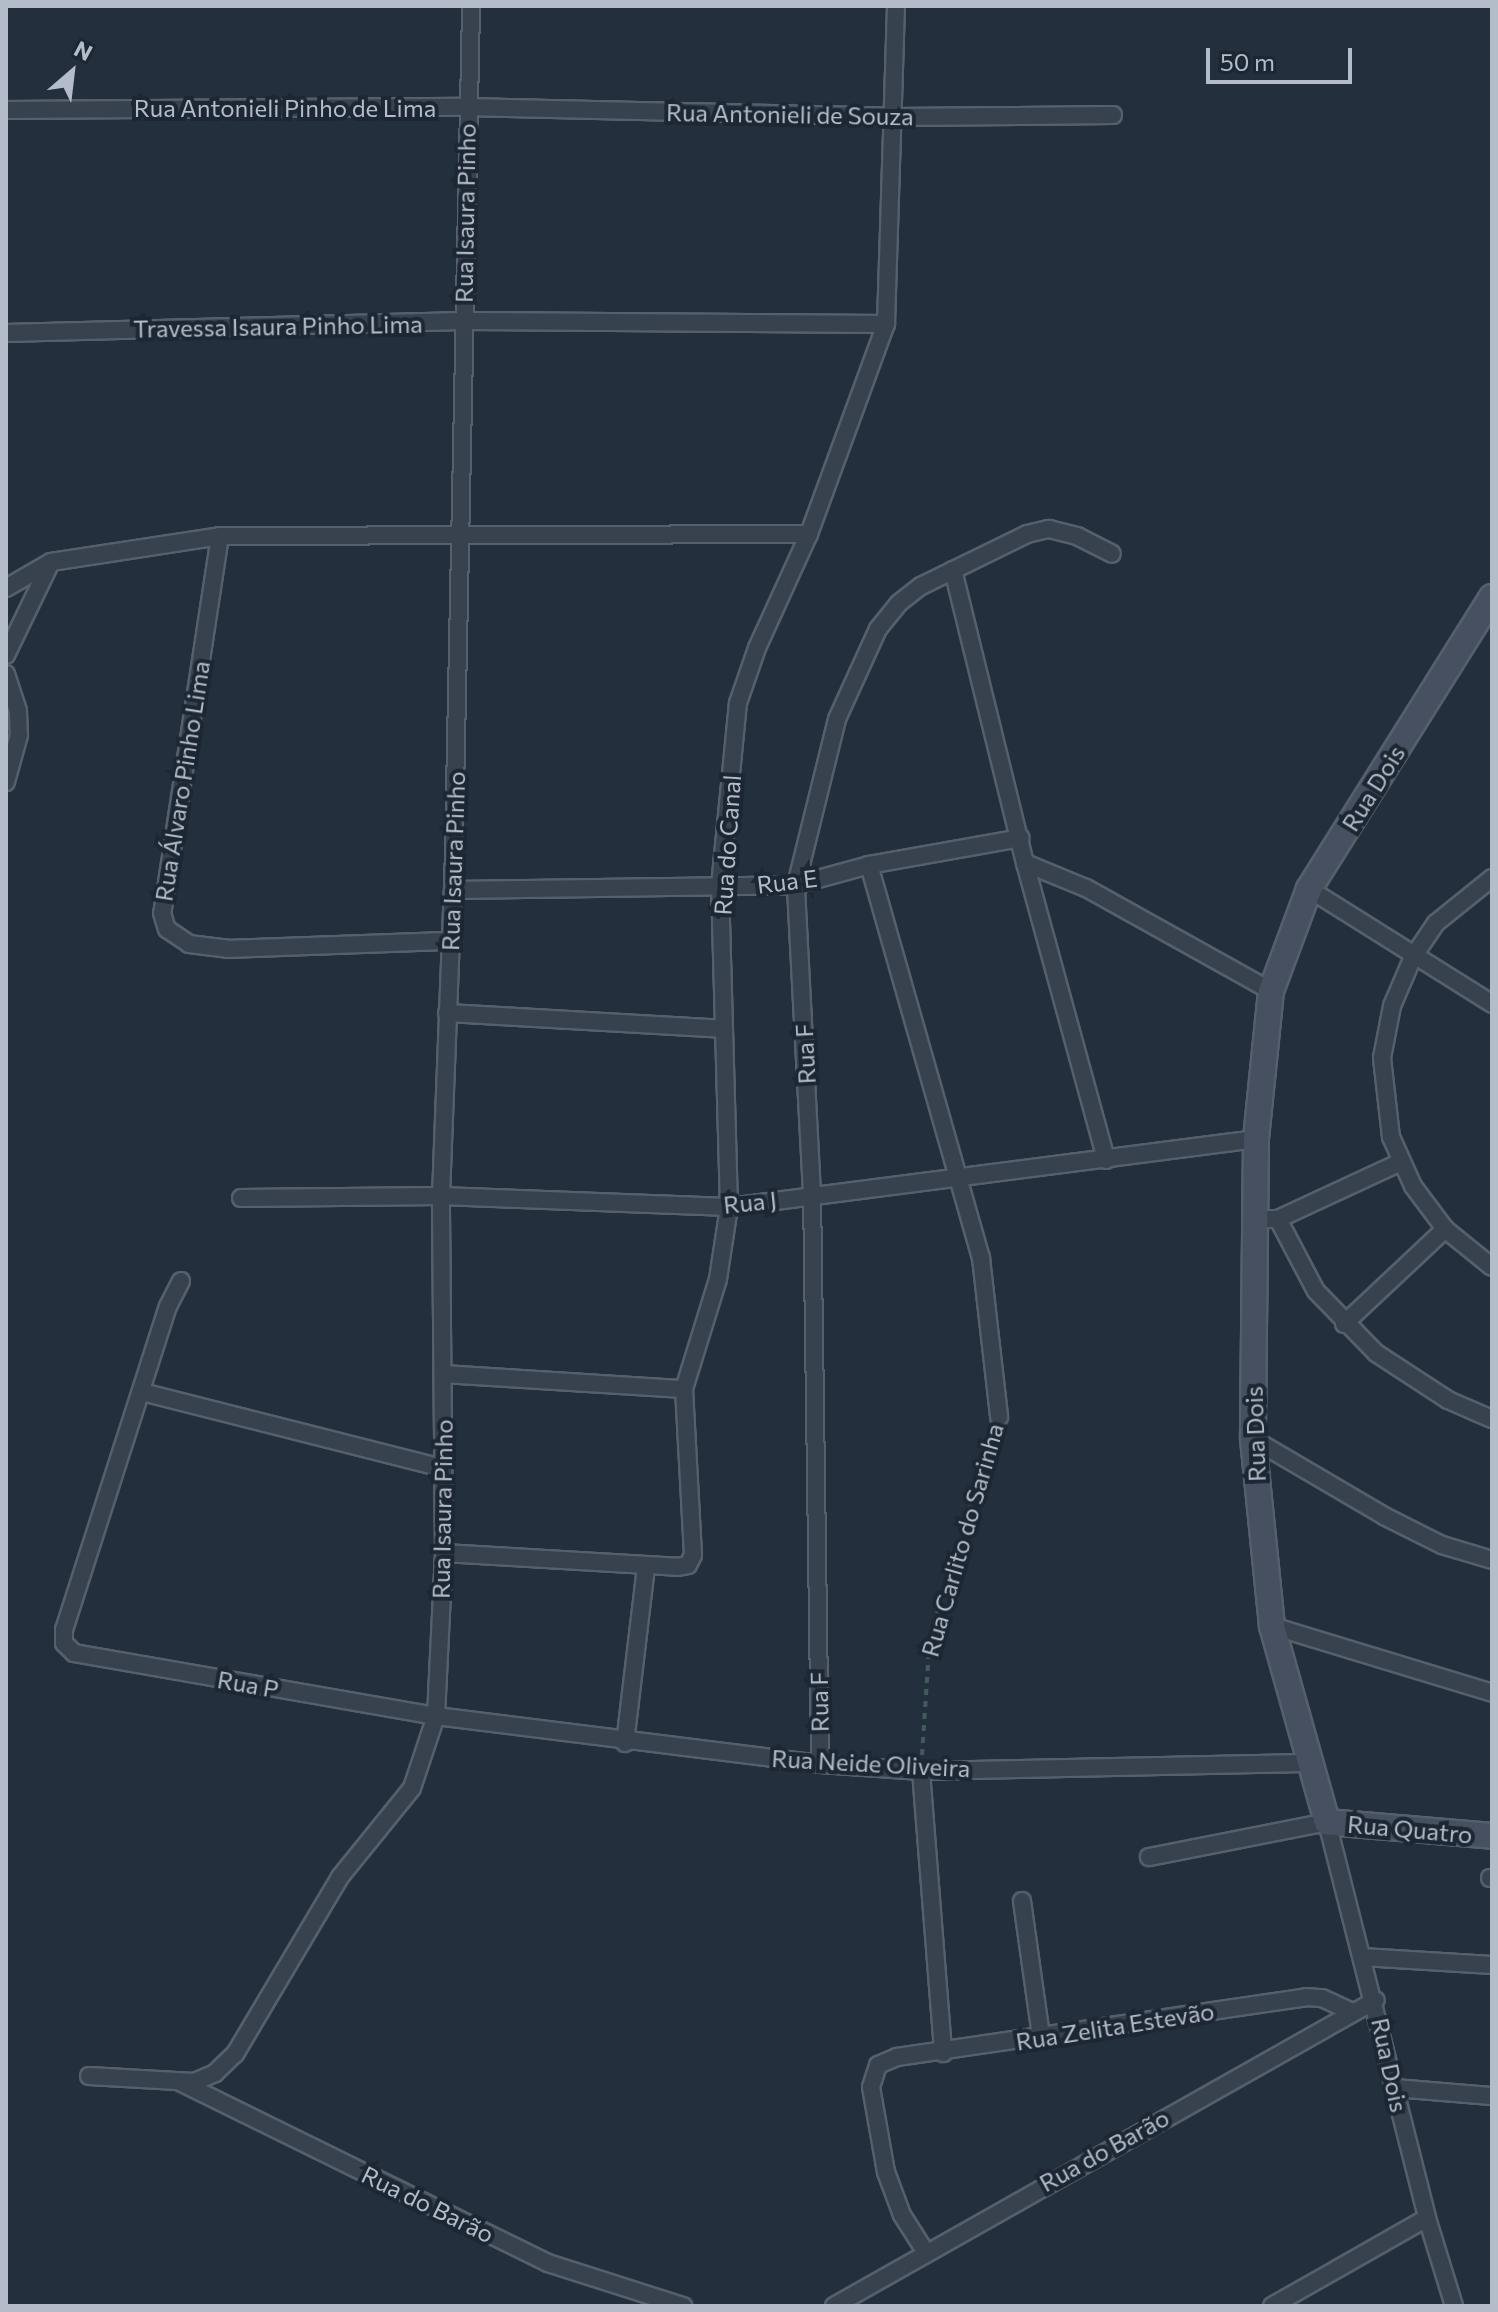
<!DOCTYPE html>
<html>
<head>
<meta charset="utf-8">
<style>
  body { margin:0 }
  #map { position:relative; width:1498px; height:2312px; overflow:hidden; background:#242f3e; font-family:Commissioner,sans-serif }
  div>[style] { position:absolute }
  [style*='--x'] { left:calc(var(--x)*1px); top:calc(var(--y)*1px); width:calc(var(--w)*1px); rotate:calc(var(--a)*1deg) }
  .path>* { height:4px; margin-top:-2px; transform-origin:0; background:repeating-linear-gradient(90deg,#44595c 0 6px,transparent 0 12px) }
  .roads { filter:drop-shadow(2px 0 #565f6c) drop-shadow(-2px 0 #565f6c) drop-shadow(0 2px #565f6c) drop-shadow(0 -2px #565f6c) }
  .street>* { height:16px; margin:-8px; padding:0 8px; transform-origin:8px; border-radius:8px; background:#38414e }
  .secondary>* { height:24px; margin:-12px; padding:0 12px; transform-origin:12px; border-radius:12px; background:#465061 }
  span { translate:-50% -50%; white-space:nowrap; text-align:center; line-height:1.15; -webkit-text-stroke:8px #1d2633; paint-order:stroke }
  .street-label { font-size:24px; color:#b4bcc9 }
  .frame { position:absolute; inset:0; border:8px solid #b4bcc9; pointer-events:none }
  .north { position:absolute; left:32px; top:32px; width:80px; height:80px; -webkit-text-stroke:6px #1d2633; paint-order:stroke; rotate:28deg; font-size:22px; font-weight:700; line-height:32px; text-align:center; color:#b4bcc9 }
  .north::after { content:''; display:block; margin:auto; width:28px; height:36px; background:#b4bcc9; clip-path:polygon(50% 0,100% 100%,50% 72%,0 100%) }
  .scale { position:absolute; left:1206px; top:48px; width:146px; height:36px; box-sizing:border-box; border:4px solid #b4bcc9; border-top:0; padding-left:10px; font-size:24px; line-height:28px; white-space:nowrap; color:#b4bcc9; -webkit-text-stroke:6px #1d2633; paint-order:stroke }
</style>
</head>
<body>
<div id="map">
  <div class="path">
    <i style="--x:922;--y:1755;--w:119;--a:-86.2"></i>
    <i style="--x:930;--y:1636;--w:216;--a:-72.7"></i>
  </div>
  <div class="roads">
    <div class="street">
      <i style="--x:6;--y:110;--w:461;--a:-0.4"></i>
      <i style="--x:467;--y:107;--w:426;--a:1.3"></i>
      <i style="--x:893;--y:117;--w:220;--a:-0.5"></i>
      <i style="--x:6;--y:333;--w:456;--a:-1.5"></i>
      <i style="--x:462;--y:321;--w:424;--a:0.4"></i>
      <i style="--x:220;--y:536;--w:381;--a:98.7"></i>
      <i style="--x:162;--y:913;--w:17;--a:73"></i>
      <i style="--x:167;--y:929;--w:27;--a:34"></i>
      <i style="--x:189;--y:944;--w:39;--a:7"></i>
      <i style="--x:228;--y:949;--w:223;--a:-2.1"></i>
      <i style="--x:953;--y:570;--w:302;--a:76.2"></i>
      <i style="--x:1025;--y:863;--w:308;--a:74.7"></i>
      <i style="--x:6;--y:588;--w:52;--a:-30"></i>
      <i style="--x:51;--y:562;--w:171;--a:-8.7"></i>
      <i style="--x:220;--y:536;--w:589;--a:-0.19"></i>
      <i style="--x:6;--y:655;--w:103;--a:-64.2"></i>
      <i style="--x:6;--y:674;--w:39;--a:72"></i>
      <i style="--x:18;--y:711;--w:24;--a:88"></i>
      <i style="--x:19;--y:735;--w:49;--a:105.5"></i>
      <i style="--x:1025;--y:863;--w:66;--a:22.3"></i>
      <i style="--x:1086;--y:888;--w:212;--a:29.1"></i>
      <i style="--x:869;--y:865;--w:409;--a:74.1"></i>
      <i style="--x:981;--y:1258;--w:160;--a:83.5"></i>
      <i style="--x:1492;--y:878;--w:72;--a:141.2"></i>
      <i style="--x:1436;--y:923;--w:41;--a:124.1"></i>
      <i style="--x:1413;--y:957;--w:53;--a:113.2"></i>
      <i style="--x:1392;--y:1006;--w:53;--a:100.9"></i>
      <i style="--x:1382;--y:1058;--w:80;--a:83.5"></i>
      <i style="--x:1391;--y:1137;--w:54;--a:65.8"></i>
      <i style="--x:1413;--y:1186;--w:54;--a:53.3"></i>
      <i style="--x:1445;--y:1229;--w:60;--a:39"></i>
      <i style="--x:1309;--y:889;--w:216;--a:32.1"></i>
      <i style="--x:453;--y:890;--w:343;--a:-0.8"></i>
      <i style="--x:796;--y:885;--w:76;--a:-15.3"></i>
      <i style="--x:869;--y:865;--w:154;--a:-10.1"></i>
      <i style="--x:447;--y:1013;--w:276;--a:3.3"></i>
      <i style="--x:241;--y:1198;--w:200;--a:-0.6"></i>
      <i style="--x:441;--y:1196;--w:288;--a:2.2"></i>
      <i style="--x:729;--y:1207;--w:531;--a:-7.35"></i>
      <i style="--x:1253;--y:1219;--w:25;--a:0"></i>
      <i style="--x:1278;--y:1219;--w:81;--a:62.2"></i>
      <i style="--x:1316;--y:1291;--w:86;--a:45.9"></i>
      <i style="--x:1376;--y:1353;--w:86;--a:33.1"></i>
      <i style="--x:1448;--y:1400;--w:48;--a:23.4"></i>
      <i style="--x:1278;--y:1219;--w:136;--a:-24.9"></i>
      <i style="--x:181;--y:1281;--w:28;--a:117"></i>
      <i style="--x:168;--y:1306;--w:340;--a:107.8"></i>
      <i style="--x:64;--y:1630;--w:13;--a:90"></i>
      <i style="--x:64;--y:1643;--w:14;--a:45"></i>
      <i style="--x:74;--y:1653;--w:367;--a:9.9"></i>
      <i style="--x:436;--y:1716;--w:387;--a:7.1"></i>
      <i style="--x:820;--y:1764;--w:101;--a:4"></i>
      <i style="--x:921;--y:1771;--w:387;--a:-1.2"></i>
      <i style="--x:1344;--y:1324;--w:139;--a:-43.2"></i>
      <i style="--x:443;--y:1374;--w:241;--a:3.6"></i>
      <i style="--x:142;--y:1392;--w:310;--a:14.2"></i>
      <i style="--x:1253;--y:1439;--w:152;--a:30.4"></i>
      <i style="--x:1384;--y:1516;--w:65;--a:26.6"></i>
      <i style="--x:1442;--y:1545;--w:52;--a:16.7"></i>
      <i style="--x:444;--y:1553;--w:233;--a:3.4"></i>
      <i style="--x:677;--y:1567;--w:11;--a:-10"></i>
      <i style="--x:688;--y:1565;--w:11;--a:-63"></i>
      <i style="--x:693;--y:1555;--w:166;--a:-93.1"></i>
      <i style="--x:684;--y:1389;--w:115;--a:-72.8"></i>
      <i style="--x:718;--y:1279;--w:73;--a:-81.3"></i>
      <i style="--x:729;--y:1207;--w:321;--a:-91.6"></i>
      <i style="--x:720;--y:886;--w:184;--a:-84.4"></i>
      <i style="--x:738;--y:703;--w:58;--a:-70.9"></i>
      <i style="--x:757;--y:648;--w:125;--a:-65.5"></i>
      <i style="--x:809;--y:534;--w:224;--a:-69.9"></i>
      <i style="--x:886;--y:324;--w:318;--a:-88.2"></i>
      <i style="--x:1272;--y:1626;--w:230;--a:16.9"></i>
      <i style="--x:625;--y:1743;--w:178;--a:-83.2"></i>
      <i style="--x:820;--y:1764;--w:570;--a:-90.8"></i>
      <i style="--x:812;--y:1194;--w:309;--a:-93"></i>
      <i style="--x:796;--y:885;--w:171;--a:-76.1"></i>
      <i style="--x:837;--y:719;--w:99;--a:-65.5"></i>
      <i style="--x:878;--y:629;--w:33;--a:-51"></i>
      <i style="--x:899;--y:603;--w:28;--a:-38"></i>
      <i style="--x:921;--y:586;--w:118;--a:-26.1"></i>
      <i style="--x:1027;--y:534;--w:23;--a:-13"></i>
      <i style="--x:1049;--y:529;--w:29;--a:14"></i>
      <i style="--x:1077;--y:536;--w:39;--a:27"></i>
      <i style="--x:921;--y:1771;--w:283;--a:85.5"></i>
      <i style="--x:1149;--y:1857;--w:181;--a:-11.1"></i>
      <i style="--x:1327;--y:1822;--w:408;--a:75.8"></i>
      <i style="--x:1427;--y:2218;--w:92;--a:72.9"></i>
      <i style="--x:1490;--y:1878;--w:2;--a:0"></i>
      <i style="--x:1022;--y:1901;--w:136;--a:82"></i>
      <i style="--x:1362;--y:1957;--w:130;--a:3.5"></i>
      <i style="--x:89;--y:2076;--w:105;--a:3.3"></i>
      <i style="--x:194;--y:2082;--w:23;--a:-23"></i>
      <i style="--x:215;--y:2073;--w:28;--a:-44"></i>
      <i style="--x:235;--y:2054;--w:206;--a:-59.3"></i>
      <i style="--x:340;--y:1877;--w:114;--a:-51"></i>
      <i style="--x:412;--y:1788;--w:76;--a:-71.6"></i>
      <i style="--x:436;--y:1716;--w:163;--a:-87.2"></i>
      <i style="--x:444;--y:1553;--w:357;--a:-90.5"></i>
      <i style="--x:441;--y:1196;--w:306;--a:-87.8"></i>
      <i style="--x:453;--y:890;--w:884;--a:-88.83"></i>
      <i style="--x:182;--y:2083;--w:408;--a:26.2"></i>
      <i style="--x:548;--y:2263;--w:142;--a:17.7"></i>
      <i style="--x:1394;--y:2088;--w:98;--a:4.7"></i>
      <i style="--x:925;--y:2251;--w:43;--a:-122.6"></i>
      <i style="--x:902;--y:2215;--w:46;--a:-110.4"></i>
      <i style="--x:886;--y:2172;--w:86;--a:-100"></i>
      <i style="--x:871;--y:2087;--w:23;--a:-72"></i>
      <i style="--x:878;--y:2065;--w:21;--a:-23"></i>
      <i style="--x:897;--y:2057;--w:413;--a:-8.3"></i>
      <i style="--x:1306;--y:1997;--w:16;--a:4"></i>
      <i style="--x:1322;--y:1998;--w:31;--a:25"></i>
      <i style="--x:834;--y:2306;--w:622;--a:-29.45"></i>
      <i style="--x:1272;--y:2306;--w:178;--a:-29.6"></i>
    </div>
    <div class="secondary">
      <i style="--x:1492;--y:597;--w:345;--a:122.1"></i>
      <i style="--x:1309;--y:889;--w:109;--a:110.4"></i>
      <i style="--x:1271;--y:991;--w:149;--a:95.8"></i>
      <i style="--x:1256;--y:1139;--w:300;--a:90.6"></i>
      <i style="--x:1253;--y:1439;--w:188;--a:84.2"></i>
      <i style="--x:1272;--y:1626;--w:204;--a:74.3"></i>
      <i style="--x:1327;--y:1822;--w:166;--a:4.8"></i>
    </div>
  </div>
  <div class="street-label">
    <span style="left:285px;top:108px">Rua Antonieli Pinho de Lima</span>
    <span style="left:790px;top:114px;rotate:1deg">Rua Antonieli de Souza</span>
    <span style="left:465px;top:213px;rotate:-89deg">Rua Isaura Pinho</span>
    <span style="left:278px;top:326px;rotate:-1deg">Travessa Isaura Pinho Lima</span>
    <span style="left:182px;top:781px;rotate:-81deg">Rua Álvaro Pinho Lima</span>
    <span style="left:1373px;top:788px;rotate:-58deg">Rua Dois</span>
    <span style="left:727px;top:845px;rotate:-86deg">Rua do Canal</span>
    <span style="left:453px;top:861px;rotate:-88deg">Rua Isaura Pinho</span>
    <span style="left:787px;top:881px;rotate:-7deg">Rua E</span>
    <span style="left:805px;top:1054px;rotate:-93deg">Rua F</span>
    <span style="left:750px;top:1202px;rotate:-6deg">Rua J</span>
    <span style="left:1255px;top:1434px;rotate:-92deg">Rua Dois</span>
    <span style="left:442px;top:1509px;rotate:-89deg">Rua Isaura Pinho</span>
    <span style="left:962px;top:1540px;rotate:-74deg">Rua Carlito do Sarinha</span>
    <span style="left:248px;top:1684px;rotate:10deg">Rua P</span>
    <span style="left:819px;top:1702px;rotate:-91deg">Rua F</span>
    <span style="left:871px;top:1763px;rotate:3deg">Rua Neide Oliveira</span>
    <span style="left:1410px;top:1829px;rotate:5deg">Rua Quatro</span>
    <span style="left:1115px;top:2026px;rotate:-9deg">Rua Zelita Estevão</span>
    <span style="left:1390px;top:2065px;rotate:78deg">Rua Dois</span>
    <span style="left:1104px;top:2150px;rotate:-29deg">Rua do Barão</span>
    <span style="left:428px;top:2204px;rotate:26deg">Rua do Barão</span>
  </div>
  <div class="frame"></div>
  <div class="north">N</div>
  <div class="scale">50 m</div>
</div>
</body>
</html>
